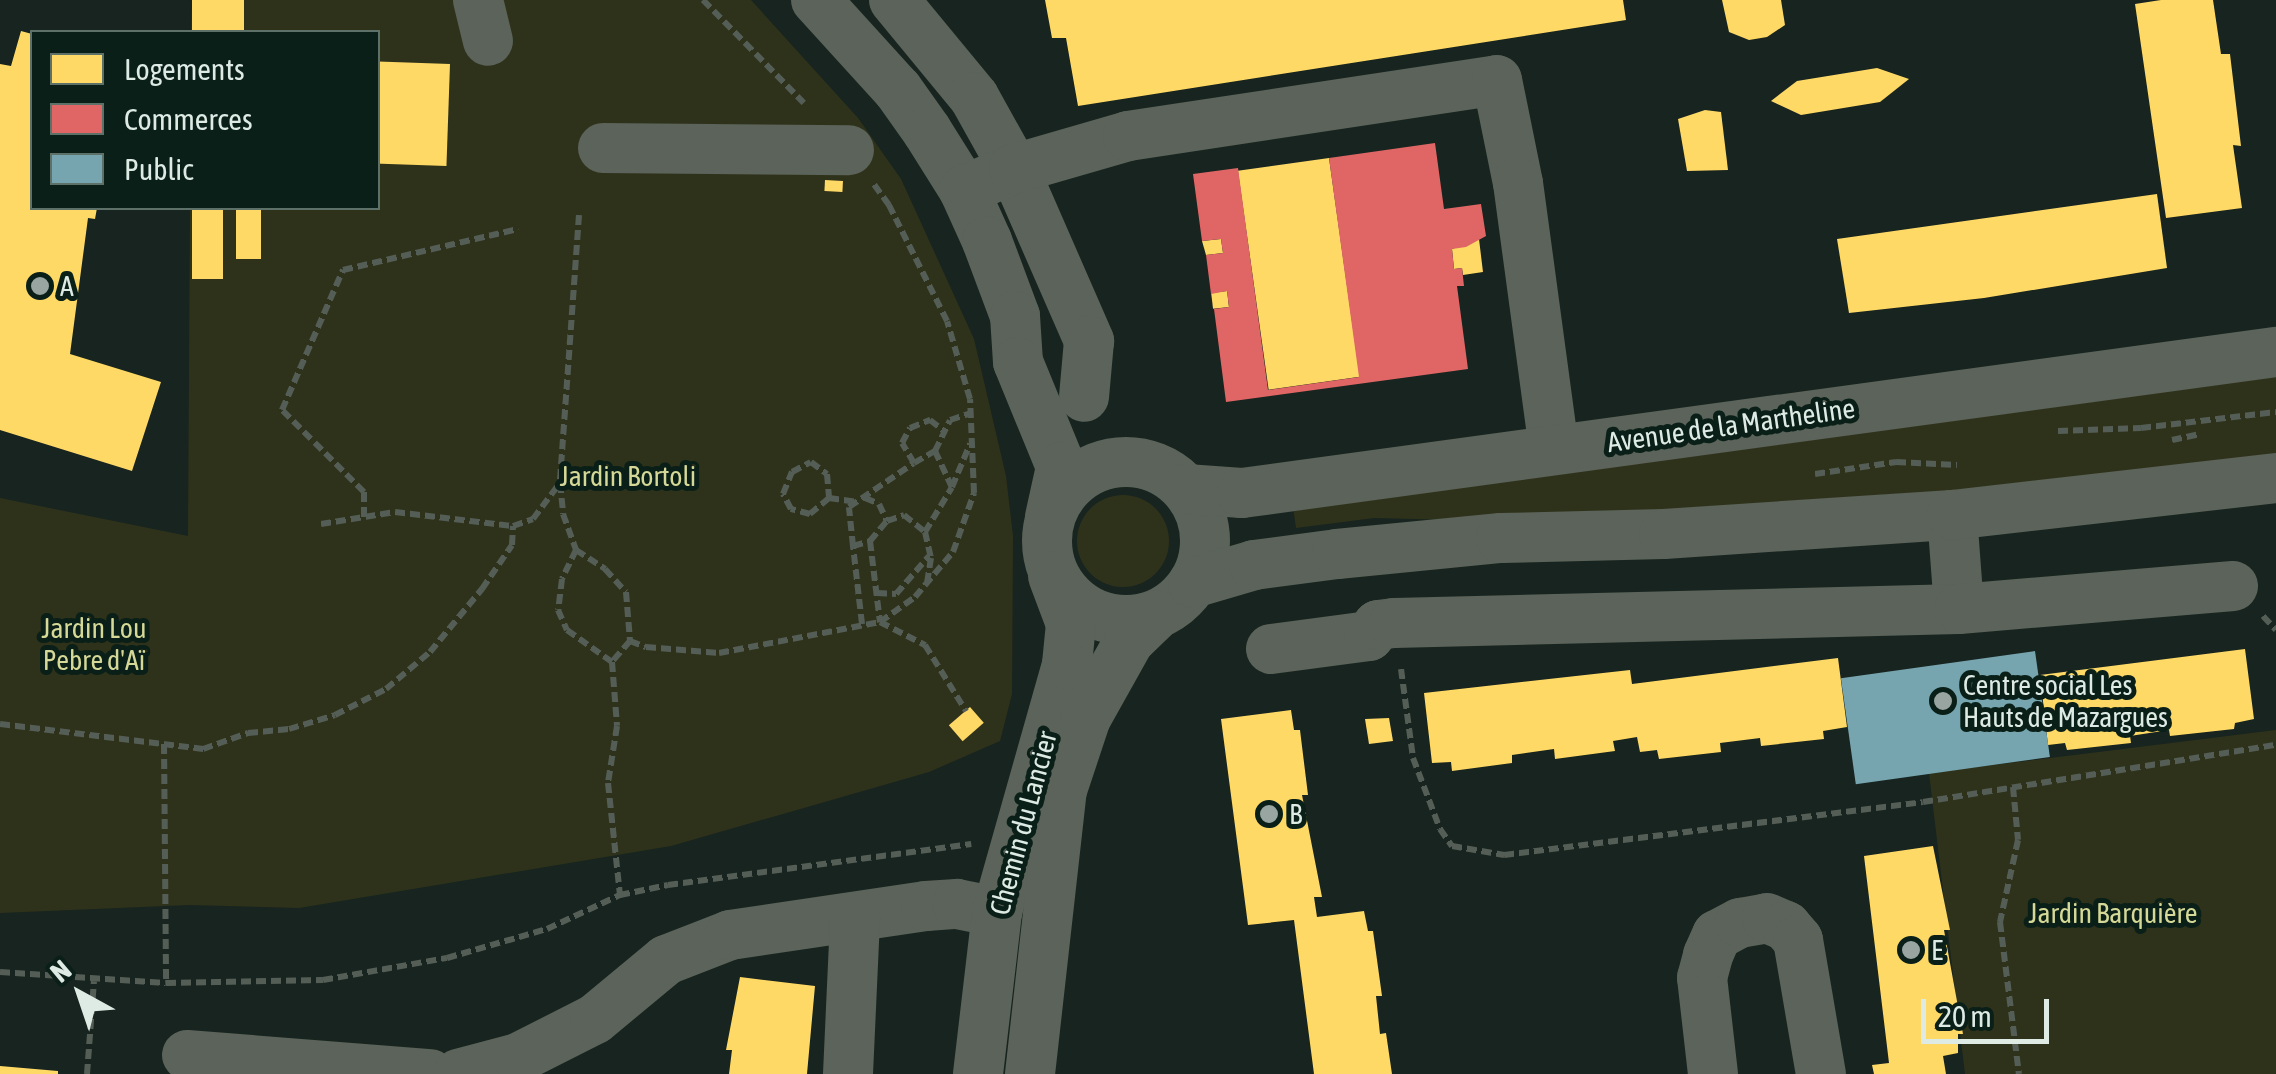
<!DOCTYPE html>
<html>
<head>
<meta charset="utf-8">
<style>
  body { margin:0 }
  #map { position:relative; width:2276px; height:1074px; overflow:hidden; background:#18241f; font-family:"Asap Condensed",sans-serif }
  div>[style] { position:absolute }
  [style*='--x'] { left:calc(var(--x)*1px); top:calc(var(--y)*1px); width:calc(var(--w)*1px); rotate:calc(var(--a)*1deg) }
  .green>* { inset:0; background:#2f321b }
  .round { border-radius:50% }
  .homes>* { inset:0; background:#ffd966; transform-origin:0 0 }
  .shops>* { inset:0; background:#e06666 }
  .public>* { inset:0; background:#76a5af; transform-origin:0 0 }
  .path>* { height:6px; margin-top:-3px; transform-origin:0; background:repeating-linear-gradient(90deg,#545e56 0 10px,transparent 0 15px) }
  .minor>* { height:50px; margin:-25px; padding:0 25px; transform-origin:25px; border-radius:25px; background:#5b635a }
  .minor>.ring { margin:-25px; padding:0; box-sizing:content-box; background:none; border:50px solid #5b635a; border-radius:50% }
  .dots>* { width:28px; height:28px; translate:-50% -50%; box-sizing:border-box; border:5px solid #091f17; border-radius:50% }
  span { translate:-50% -50%; white-space:nowrap; text-align:center; line-height:1.15; -webkit-text-stroke:10px #091f17; paint-order:stroke }
  .poi-label { font-size:28px; color:#deebe5 }
  .left { translate:0 -50%; text-align:left }
  .street-label { font-size:28px; color:#deebe5 }
  .park-label { font-size:28px; color:#d5d896 }
  .legend { position:absolute; left:30px; top:30px; width:350px; height:180px; box-sizing:border-box; background:#091f17; border:2px solid #5e7169; margin:0; padding:12px 18px; list-style:none; font-size:30px; color:#deebe5 }
  .legend li { display:flex; align-items:center; gap:20px; height:50px }
  .legend b { width:50px; border:2px solid #5e7169 }
  .north { position:absolute; left:30px; top:944px; width:100px; height:100px; -webkit-text-stroke:8px #091f17; paint-order:stroke; rotate:320deg; font-size:28px; font-weight:700; line-height:40px; text-align:center; color:#deebe5 }
  .north::after { content:''; display:block; margin:auto; width:35px; height:45px; background:#deebe5; clip-path:polygon(50% 0,100% 100%,50% 72%,0 100%) }
  .scale { position:absolute; left:1921px; top:999px; width:128px; height:45px; box-sizing:border-box; border:5px solid #deebe5; border-top:0; padding-left:12px; font-size:30px; line-height:35px; white-space:nowrap; color:#deebe5; -webkit-text-stroke:8px #091f17; paint-order:stroke }
</style>
</head>
<body>
<div id="map">
  <div class="green">
    <i style="clip-path:polygon(192px 0,751px 0,858px 118px,901px 179px,974px 339px,1006px 476px,1013px 536px,1012px 694px,1000px 741px,929px 772px,671px 846px,299px 908px,189px 905px,0 913px,0 498px,188px 536px,190px 208px,378px 208px,378px 32px,191px 32px)"></i>
    <i style="clip-path:polygon(2276px 367px,2276px 457px,1833px 505px,1575px 523px,1374px 518px,1296px 528px,1292px 500px)"></i>
    <i class="round" style="left:1077px;top:495px;width:92px;height:92px"></i>
    <i style="clip-path:polygon(2276px 730px,2276px 1074px,1965px 1074px,1929px 773px)"></i>
  </div>
  <div class="homes">
    <i style="left:192px;top:0;width:52px;height:32px"></i>
    <i style="clip-path:polygon(1045px 0,1623px 0,1626px 20px,1078px 106px,1066px 38px,1052px 38px)"></i>
    <i style="clip-path:polygon(1722px 0,1781px 0,1785px 25px,1767px 37px,1749px 40px,1729px 32px)"></i>
    <i style="clip-path:polygon(2161px 0,2213px 0,2221px 54px,2230px 54px,2241px 146px,2233px 145px,2242px 208px,2166px 218px,2135px 4px)"></i>
    <i style="clip-path:polygon(21px 31px,32px 34px,32px 208px,97px 208px,95px 219px,88px 218px,70px 354px,161px 382px,132px 471px,0 430px,0 64px,11px 66px)"></i>
    <i style="left:450px;top:64px;width:102px;height:72px;rotate:92deg"></i>
    <i style="clip-path:polygon(1877px 68px,1909px 79px,1880px 102px,1801px 115px,1771px 101px,1797px 81px)"></i>
    <i style="clip-path:polygon(1705px 110px,1721px 112px,1728px 170px,1687px 171px,1678px 119px)"></i>
    <i style="left:1329px;top:158px;width:221px;height:92px;rotate:82deg"></i>
    <i style="left:825px;top:180px;width:18px;height:11px;rotate:3deg"></i>
    <i style="clip-path:polygon(2157px 194px,2167px 268px,1984px 298px,1849px 313px,1837px 239px)"></i>
    <i style="left:192px;top:208px;width:31px;height:71px"></i>
    <i style="left:236px;top:208px;width:25px;height:51px"></i>
    <i style="clip-path:polygon(1221px 239px,1223px 253px,1206px 255px,1202px 241px)"></i>
    <i style="clip-path:polygon(1479px 239px,1483px 272px,1463px 275px,1462px 268px,1454px 269px,1452px 249px)"></i>
    <i style="left:1227px;top:291px;width:16px;height:16px;rotate:83deg"></i>
    <i style="clip-path:polygon(2245px 649px,2254px 719px,2235px 723px,2234px 729px,2170px 736px,2169px 730px,2130px 736px,2131px 743px,2067px 750px,2065px 743px,2048px 745px,2040px 675px)"></i>
    <i style="clip-path:polygon(1838px 658px,1847px 727px,1823px 731px,1824px 739px,1761px 746px,1760px 738px,1720px 743px,1721px 752px,1659px 759px,1657px 750px,1640px 752px,1637px 737px,1613px 741px,1615px 751px,1555px 759px,1554px 749px,1512px 755px,1512px 763px,1452px 771px,1451px 762px,1432px 763px,1424px 693px,1630px 670px,1632px 684px)"></i>
    <i style="left:970px;top:707px;width:21px;height:28px;rotate:49deg"></i>
    <i style="clip-path:polygon(1291px 710px,1294px 730px,1300px 730px,1308px 795px,1302px 795px,1322px 897px,1314px 897px,1317px 917px,1364px 911px,1368px 931px,1373px 931px,1382px 996px,1376px 996px,1380px 1034px,1386px 1033px,1392px 1074px,1314px 1074px,1294px 920px,1248px 925px,1221px 719px)"></i>
    <i style="clip-path:polygon(1389px 718px,1393px 741px,1369px 744px,1365px 719px)"></i>
    <i style="clip-path:polygon(1933px 846px,1950px 930px,1944px 930px,1963px 1034px,1958px 1034px,1958px 1053px,1943px 1056px,1946px 1074px,1874px 1074px,1872px 1065px,1889px 1063px,1864px 856px)"></i>
    <i style="clip-path:polygon(740px 977px,815px 986px,807px 1074px,729px 1074px,732px 1050px,726px 1050px)"></i>
    <i style="clip-path:polygon(0 1066px,58px 1071px,58px 1074px,0 1074px)"></i>
  </div>
  <div class="shops">
    <i style="clip-path:polygon(1435px 143px,1444px 209px,1481px 204px,1486px 236px,1466px 247px,1452px 249px,1454px 269px,1462px 268px,1464px 286px,1457px 286px,1468px 369px,1226px 402px,1214px 309px,1229px 307px,1227px 291px,1211px 294px,1206px 255px,1223px 253px,1221px 239px,1202px 241px,1193px 174px,1238px 168px,1268px 390px,1359px 377px,1329px 158px)"></i>
  </div>
  <div class="public">
    <i style="left:2035px;top:651px;width:107px;height:196px;rotate:82deg"></i>
  </div>
  <div class="path">
    <i style="--x:703;--y:0;--w:144;--a:45.6"></i>
    <i style="--x:579;--y:215;--w:269;--a:94.1"></i>
    <i style="--x:560;--y:483;--w:31;--a:84"></i>
    <i style="--x:563;--y:514;--w:38;--a:70"></i>
    <i style="--x:576;--y:550;--w:35;--a:33"></i>
    <i style="--x:605;--y:569;--w:31;--a:48"></i>
    <i style="--x:626;--y:592;--w:49;--a:85.3"></i>
    <i style="--x:630;--y:641;--w:28;--a:131"></i>
    <i style="--x:612;--y:662;--w:64;--a:85.5"></i>
    <i style="--x:617;--y:726;--w:58;--a:99"></i>
    <i style="--x:608;--y:783;--w:113;--a:83.9"></i>
    <i style="--x:2058;--y:431;--w:83;--a:-2.1"></i>
    <i style="--x:2141;--y:428;--w:136;--a:-6.8"></i>
    <i style="--x:2172;--y:440;--w:29;--a:-12"></i>
    <i style="--x:935;--y:451;--w:34;--a:-64"></i>
    <i style="--x:950;--y:420;--w:22;--a:-18"></i>
    <i style="--x:914;--y:463;--w:23;--a:-121"></i>
    <i style="--x:902;--y:443;--w:17;--a:-62"></i>
    <i style="--x:910;--y:428;--w:22;--a:-22"></i>
    <i style="--x:930;--y:420;--w:18;--a:38"></i>
    <i style="--x:1815;--y:474;--w:82;--a:-8.4"></i>
    <i style="--x:1896;--y:462;--w:61;--a:2.8"></i>
    <i style="--x:829;--y:498;--w:25;--a:140"></i>
    <i style="--x:810;--y:514;--w:20;--a:-165"></i>
    <i style="--x:791;--y:509;--w:17;--a:-118"></i>
    <i style="--x:783;--y:494;--w:24;--a:-68"></i>
    <i style="--x:792;--y:472;--w:21;--a:-28"></i>
    <i style="--x:811;--y:462;--w:20;--a:37"></i>
    <i style="--x:827;--y:474;--w:24;--a:85"></i>
    <i style="--x:829;--y:498;--w:27;--a:8"></i>
    <i style="--x:865;--y:498;--w:15;--a:23"></i>
    <i style="--x:879;--y:504;--w:19;--a:65"></i>
    <i style="--x:364;--y:517;--w:25;--a:-90"></i>
    <i style="--x:364;--y:492;--w:116;--a:-135"></i>
    <i style="--x:282;--y:410;--w:153;--a:-66.5"></i>
    <i style="--x:343;--y:270;--w:180;--a:-13.2"></i>
    <i style="--x:321;--y:524;--w:75;--a:-9.2"></i>
    <i style="--x:395;--y:512;--w:119;--a:6.8"></i>
    <i style="--x:513;--y:526;--w:21;--a:-19"></i>
    <i style="--x:533;--y:519;--w:44;--a:-53.4"></i>
    <i style="--x:925;--y:532;--w:52;--a:-59"></i>
    <i style="--x:952;--y:487;--w:47;--a:-67.3"></i>
    <i style="--x:870;--y:541;--w:82;--a:83"></i>
    <i style="--x:880;--y:622;--w:43;--a:-35.5"></i>
    <i style="--x:915;--y:597;--w:59;--a:-49.8"></i>
    <i style="--x:953;--y:552;--w:63;--a:-70.4"></i>
    <i style="--x:974;--y:493;--w:94;--a:-92.4"></i>
    <i style="--x:970;--y:399;--w:81;--a:-106.4"></i>
    <i style="--x:947;--y:321;--w:130;--a:-116.6"></i>
    <i style="--x:889;--y:205;--w:26;--a:-126"></i>
    <i style="--x:853;--y:546;--w:39;--a:-96"></i>
    <i style="--x:849;--y:507;--w:78;--a:-34.1"></i>
    <i style="--x:914;--y:463;--w:24;--a:-30"></i>
    <i style="--x:935;--y:451;--w:40;--a:65"></i>
    <i style="--x:576;--y:550;--w:32;--a:116"></i>
    <i style="--x:562;--y:579;--w:31;--a:97"></i>
    <i style="--x:558;--y:610;--w:22;--a:66"></i>
    <i style="--x:567;--y:630;--w:55;--a:35.4"></i>
    <i style="--x:877;--y:593;--w:19;--a:3"></i>
    <i style="--x:896;--y:594;--w:50;--a:-49"></i>
    <i style="--x:2263;--y:616;--w:19;--a:47"></i>
    <i style="--x:862;--y:624;--w:79;--a:-96.6"></i>
    <i style="--x:853;--y:546;--w:18;--a:-16"></i>
    <i style="--x:870;--y:541;--w:26;--a:-50"></i>
    <i style="--x:887;--y:521;--w:18;--a:-19"></i>
    <i style="--x:904;--y:515;--w:27;--a:39"></i>
    <i style="--x:925;--y:532;--w:27;--a:77"></i>
    <i style="--x:931;--y:558;--w:24;--a:99"></i>
    <i style="--x:630;--y:641;--w:17;--a:21"></i>
    <i style="--x:646;--y:647;--w:73;--a:4.7"></i>
    <i style="--x:719;--y:653;--w:164;--a:-10.9"></i>
    <i style="--x:880;--y:622;--w:51;--a:27.1"></i>
    <i style="--x:925;--y:645;--w:78;--a:58.2"></i>
    <i style="--x:1401;--y:669;--w:90;--a:82.3"></i>
    <i style="--x:1413;--y:758;--w:76;--a:69.2"></i>
    <i style="--x:1440;--y:829;--w:21;--a:55"></i>
    <i style="--x:1452;--y:846;--w:53;--a:9.8"></i>
    <i style="--x:1504;--y:855;--w:422;--a:-7.2"></i>
    <i style="--x:1923;--y:802;--w:358;--a:-9.2"></i>
    <i style="--x:0;--y:724;--w:205;--a:7"></i>
    <i style="--x:203;--y:749;--w:48;--a:-19.6"></i>
    <i style="--x:248;--y:733;--w:41;--a:-5.6"></i>
    <i style="--x:289;--y:729;--w:48;--a:-16.9"></i>
    <i style="--x:335;--y:715;--w:57;--a:-27"></i>
    <i style="--x:386;--y:689;--w:57;--a:-40.1"></i>
    <i style="--x:430;--y:652;--w:82;--a:-50.5"></i>
    <i style="--x:482;--y:589;--w:53;--a:-55.7"></i>
    <i style="--x:512;--y:545;--w:19;--a:-87"></i>
    <i style="--x:164;--y:744;--w:239;--a:89.5"></i>
    <i style="--x:2013;--y:787;--w:53;--a:84.6"></i>
    <i style="--x:2018;--y:840;--w:84;--a:102.4"></i>
    <i style="--x:2000;--y:922;--w:153;--a:82.9"></i>
    <i style="--x:0;--y:972;--w:166;--a:3.8"></i>
    <i style="--x:166;--y:983;--w:157;--a:-1.1"></i>
    <i style="--x:323;--y:980;--w:126;--a:-10.1"></i>
    <i style="--x:447;--y:958;--w:104;--a:-16.2"></i>
    <i style="--x:547;--y:929;--w:81;--a:-25"></i>
    <i style="--x:620;--y:895;--w:49;--a:-11.8"></i>
    <i style="--x:668;--y:885;--w:306;--a:-7.7"></i>
    <i style="--x:87;--y:1074;--w:93;--a:-85.7"></i>
  </div>
  <div class="minor">
    <i style="--x:478;--y:0;--w:42;--a:76.3"></i>
    <i style="--x:816;--y:0;--w:122;--a:47.7"></i>
    <i style="--x:898;--y:90;--w:50;--a:54.7"></i>
    <i style="--x:927;--y:131;--w:70;--a:57.9"></i>
    <i style="--x:964;--y:190;--w:56;--a:65.7"></i>
    <i style="--x:987;--y:241;--w:80;--a:69.5"></i>
    <i style="--x:1015;--y:316;--w:46;--a:86.3"></i>
    <i style="--x:1018;--y:362;--w:113;--a:67.7"></i>
    <i style="--x:1061;--y:467;--w:51;--a:102.4"></i>
    <i style="--x:894;--y:0;--w:126;--a:50.5"></i>
    <i style="--x:974;--y:97;--w:82;--a:60.9"></i>
    <i style="--x:1014;--y:169;--w:188;--a:66.4"></i>
    <i style="--x:1089;--y:341;--w:56;--a:95.1"></i>
    <i style="--x:603;--y:148;--w:246;--a:0.5"></i>
    <i style="--x:964;--y:190;--w:54;--a:-22.8"></i>
    <i style="--x:1014;--y:169;--w:119;--a:-16.1"></i>
    <i style="--x:1128;--y:136;--w:373;--a:-8.6"></i>
    <i style="--x:1497;--y:80;--w:105;--a:78.5"></i>
    <i style="--x:1518;--y:183;--w:268;--a:82.3"></i>
    <i class="ring" style="left:1047px;top:462px;width:108px;height:108px"></i>
    <i style="--x:1186;--y:489;--w:56;--a:4.1"></i>
    <i style="--x:1242;--y:493;--w:1044;--a:-7.77"></i>
    <i style="--x:1952;--y:515;--w:94;--a:85.7"></i>
    <i style="--x:1193;--y:583;--w:64;--a:-16.4"></i>
    <i style="--x:1254;--y:565;--w:84;--a:-7.5"></i>
    <i style="--x:1337;--y:554;--w:165;--a:-5.6"></i>
    <i style="--x:1501;--y:538;--w:163;--a:-1.4"></i>
    <i style="--x:1664;--y:534;--w:289;--a:-3.8"></i>
    <i style="--x:1952;--y:515;--w:326;--a:-6.5"></i>
    <i style="--x:1271;--y:649;--w:99;--a:-7.6"></i>
    <i style="--x:1369;--y:636;--w:14;--a:-51"></i>
    <i style="--x:1378;--y:625;--w:16;--a:-7"></i>
    <i style="--x:1394;--y:623;--w:565;--a:-1.42"></i>
    <i style="--x:1959;--y:609;--w:275;--a:-4.8"></i>
    <i style="--x:187;--y:1055;--w:244;--a:4.5"></i>
    <i style="--x:458;--y:1074;--w:62;--a:-14.9"></i>
    <i style="--x:518;--y:1058;--w:86;--a:-26.9"></i>
    <i style="--x:595;--y:1019;--w:92;--a:-39.7"></i>
    <i style="--x:666;--y:960;--w:69;--a:-21.3"></i>
    <i style="--x:730;--y:935;--w:198;--a:-8.4"></i>
    <i style="--x:926;--y:906;--w:31;--a:-4"></i>
    <i style="--x:957;--y:904;--w:41;--a:11.3"></i>
    <i style="--x:848;--y:1074;--w:157;--a:-87.4"></i>
    <i style="--x:978;--y:1074;--w:163;--a:-83.3"></i>
    <i style="--x:997;--y:912;--w:258;--a:-74.2"></i>
    <i style="--x:1067;--y:664;--w:40;--a:-84.3"></i>
    <i style="--x:1071;--y:624;--w:51;--a:-110.6"></i>
    <i style="--x:1030;--y:1074;--w:286;--a:-83.6"></i>
    <i style="--x:1062;--y:790;--w:76;--a:-71.6"></i>
    <i style="--x:1086;--y:718;--w:88;--a:-60.8"></i>
    <i style="--x:1129;--y:641;--w:37;--a:-44"></i>
    <i style="--x:1713;--y:1074;--w:97;--a:-96.5"></i>
    <i style="--x:1702;--y:978;--w:24;--a:-75"></i>
    <i style="--x:1708;--y:955;--w:22;--a:-66"></i>
    <i style="--x:1717;--y:935;--w:26;--a:-28"></i>
    <i style="--x:1740;--y:923;--w:27;--a:-10"></i>
    <i style="--x:1767;--y:918;--w:21;--a:23"></i>
    <i style="--x:1786;--y:926;--w:18;--a:49"></i>
    <i style="--x:1798;--y:940;--w:136;--a:80.3"></i>
  </div>
  <div class="dots">
    <i style="left:40px;top:286px;background:#99a5a0"></i>
    <i style="left:1943px;top:701px;background:#99a5a0"></i>
    <i style="left:1269px;top:814px;background:#99a5a0"></i>
    <i style="left:1911px;top:950px;background:#99a5a0"></i>
  </div>
  <div class="poi-label">
    <span class="left" style="left:60px;top:286px">A</span>
    <span class="left" style="left:1963px;top:701px">Centre social Les<br>Hauts de Mazargues</span>
    <span class="left" style="left:1289px;top:814px">B</span>
    <span class="left" style="left:1931px;top:950px">E</span>
  </div>
  <div class="street-label">
    <span style="left:1731px;top:425px;rotate:-8deg">Avenue de la Martheline</span>
    <span style="left:1023px;top:823px;rotate:-75deg">Chemin du Lancier</span>
  </div>
  <div class="park-label">
    <span style="left:628px;top:476px">Jardin Bortoli</span>
    <span style="left:94px;top:644px">Jardin Lou<br>Pebre d'Aï</span>
    <span style="left:2113px;top:913px">Jardin Barquière</span>
  </div>
  <ul class="legend">
  <li><b style="height:28px;background:#ffd966"></b>Logements</li>
  <li><b style="height:28px;background:#e06666"></b>Commerces</li>
  <li><b style="height:28px;background:#76a5af"></b>Public</li>
  </ul>
  <div class="north">N</div>
  <div class="scale">20 m</div>
</div>
</body>
</html>
